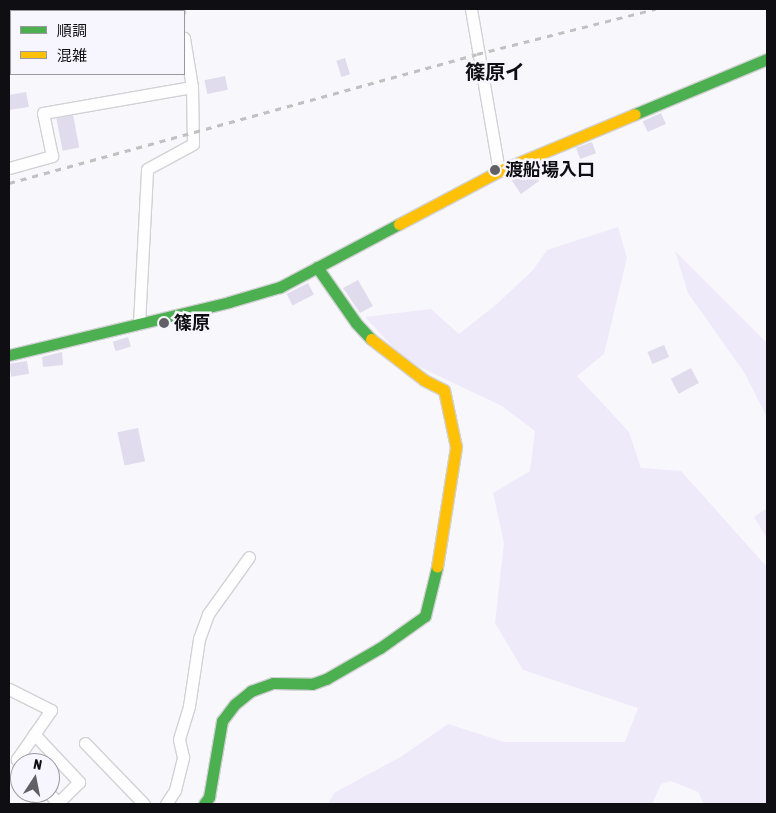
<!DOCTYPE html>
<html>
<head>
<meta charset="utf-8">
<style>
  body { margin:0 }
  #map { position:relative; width:776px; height:813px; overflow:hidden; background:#f8f7fc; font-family:"Asap Condensed","Noto Sans JP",sans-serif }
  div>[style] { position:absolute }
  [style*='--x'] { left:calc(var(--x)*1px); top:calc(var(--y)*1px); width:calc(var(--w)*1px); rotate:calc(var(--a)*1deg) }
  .green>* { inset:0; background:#eeeafa }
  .building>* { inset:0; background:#e0dced; transform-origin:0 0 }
  .roads { filter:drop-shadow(1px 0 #d2d1d6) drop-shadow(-1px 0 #d2d1d6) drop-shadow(0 1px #d2d1d6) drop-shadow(0 -1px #d2d1d6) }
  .street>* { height:11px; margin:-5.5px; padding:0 5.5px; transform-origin:5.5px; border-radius:5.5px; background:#fefeff }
  .fast>* { height:11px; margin:-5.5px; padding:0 5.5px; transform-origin:5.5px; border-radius:5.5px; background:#4caf50 }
  .slow>* { height:11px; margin:-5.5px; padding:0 5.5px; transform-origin:5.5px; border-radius:5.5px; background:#ffc107 }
  .rail>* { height:2.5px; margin-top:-1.25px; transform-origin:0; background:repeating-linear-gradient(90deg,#c1c1c1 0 6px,transparent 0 12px) }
  .dots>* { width:14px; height:14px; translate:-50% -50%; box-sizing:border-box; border:2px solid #f7f5fe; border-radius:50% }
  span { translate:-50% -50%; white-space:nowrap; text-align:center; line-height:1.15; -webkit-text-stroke:5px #f7f5fe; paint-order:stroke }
  .poi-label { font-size:18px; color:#0f0e12; font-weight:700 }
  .left { translate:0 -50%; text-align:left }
  .quarter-label { font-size:20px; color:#0f0e12; font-weight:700 }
  .frame { position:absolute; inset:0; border:10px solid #0f0e12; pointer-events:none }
  .legend { position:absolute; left:10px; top:10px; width:175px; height:65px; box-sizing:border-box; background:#f7f5fe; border:1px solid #9a99a0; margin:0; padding:6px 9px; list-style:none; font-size:15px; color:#0f0e12 }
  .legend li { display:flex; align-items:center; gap:10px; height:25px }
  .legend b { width:25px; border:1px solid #9a99a0 }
  .north { position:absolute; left:10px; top:753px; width:50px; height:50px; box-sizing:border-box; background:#f7f5fe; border:1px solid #9a99a0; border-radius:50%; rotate:11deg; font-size:14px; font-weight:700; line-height:20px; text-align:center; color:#0f0e12 }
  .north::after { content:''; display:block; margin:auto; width:18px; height:22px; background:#616064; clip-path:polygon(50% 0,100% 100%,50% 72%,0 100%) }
</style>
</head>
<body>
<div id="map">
  <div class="green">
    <i style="clip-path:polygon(618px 227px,627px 258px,604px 354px,577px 376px,629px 432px,641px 468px,681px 471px,767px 567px,767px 804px,704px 804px,698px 792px,671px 781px,661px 784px,652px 804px,328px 804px,334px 793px,402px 756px,448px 724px,504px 742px,625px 742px,638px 708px,523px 670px,495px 623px,504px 543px,493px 493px,530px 471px,535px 431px,502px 406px,405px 360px,365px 317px,431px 309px,459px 334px,498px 303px,533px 270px,547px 250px)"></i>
    <i style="clip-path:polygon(675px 251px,767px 343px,767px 417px,744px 372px,688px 293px)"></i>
    <i style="clip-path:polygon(767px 508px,767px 538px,754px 517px)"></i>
  </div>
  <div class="building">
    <i style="left:345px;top:58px;width:17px;height:9px;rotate:73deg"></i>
    <i style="left:225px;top:76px;width:14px;height:21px;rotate:78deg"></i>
    <i style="clip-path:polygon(26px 92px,29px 107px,9px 110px,9px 95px)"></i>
    <i style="left:661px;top:113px;width:12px;height:20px;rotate:66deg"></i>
    <i style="left:73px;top:115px;width:33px;height:17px;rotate:79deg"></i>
    <i style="left:592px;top:142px;width:12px;height:17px;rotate:70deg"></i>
    <i style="clip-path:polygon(530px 168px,539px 181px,521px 194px,510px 178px)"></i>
    <i style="clip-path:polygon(358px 280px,373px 306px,360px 313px,343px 288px)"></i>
    <i style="left:308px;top:283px;width:13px;height:24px;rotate:63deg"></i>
    <i style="left:128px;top:337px;width:10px;height:16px;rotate:73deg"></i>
    <i style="left:664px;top:345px;width:13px;height:18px;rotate:67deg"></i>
    <i style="clip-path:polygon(62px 352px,63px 365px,43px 367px,42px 357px)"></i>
    <i style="left:27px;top:361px;width:13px;height:18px;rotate:81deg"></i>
    <i style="left:691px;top:368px;width:17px;height:23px;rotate:62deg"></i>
    <i style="left:138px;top:428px;width:34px;height:21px;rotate:78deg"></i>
  </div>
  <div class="roads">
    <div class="street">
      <i style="--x:178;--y:9;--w:2;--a:63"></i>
      <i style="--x:471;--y:9;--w:164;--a:80.2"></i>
      <i style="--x:9;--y:168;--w:45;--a:-15.6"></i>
      <i style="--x:52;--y:156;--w:44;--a:-101.8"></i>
      <i style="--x:43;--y:113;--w:151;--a:-9.9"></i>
      <i style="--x:139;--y:324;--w:155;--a:-87"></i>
      <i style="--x:147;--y:169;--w:52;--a:-28.5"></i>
      <i style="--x:193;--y:144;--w:57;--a:-91"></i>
      <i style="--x:192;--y:87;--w:50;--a:-99.3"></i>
      <i style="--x:9;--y:689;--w:47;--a:26.6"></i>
      <i style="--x:51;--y:710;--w:60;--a:124.8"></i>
      <i style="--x:17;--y:759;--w:6;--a:45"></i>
      <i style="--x:34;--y:734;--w:66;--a:46.8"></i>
      <i style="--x:79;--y:782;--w:30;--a:135"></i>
      <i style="--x:58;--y:803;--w:13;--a:-132"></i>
      <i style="--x:85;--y:743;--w:85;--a:46"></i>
      <i style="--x:166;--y:804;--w:17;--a:-57"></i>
      <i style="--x:175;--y:790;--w:34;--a:-76"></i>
      <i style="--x:183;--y:757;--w:18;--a:-103"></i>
      <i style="--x:179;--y:739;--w:34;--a:-73"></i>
      <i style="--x:189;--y:706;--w:68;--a:-81.5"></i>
      <i style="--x:199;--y:639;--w:27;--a:-70"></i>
      <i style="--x:208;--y:614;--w:70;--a:-54.3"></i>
    </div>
    <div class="fast">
      <i style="--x:635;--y:114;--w:143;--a:-22.6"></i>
      <i style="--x:317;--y:267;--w:68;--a:55.1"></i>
      <i style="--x:356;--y:323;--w:22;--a:47"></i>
      <i style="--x:9;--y:355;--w:226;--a:-13.5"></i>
      <i style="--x:229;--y:302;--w:53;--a:-16.4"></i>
      <i style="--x:280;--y:287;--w:135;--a:-27.9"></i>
      <i style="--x:204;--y:804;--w:9;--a:-54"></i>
      <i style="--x:209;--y:797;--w:77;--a:-80.3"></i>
      <i style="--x:222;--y:721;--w:21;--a:-53"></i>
      <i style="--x:235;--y:704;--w:21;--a:-39"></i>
      <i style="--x:251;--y:691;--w:23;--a:-20"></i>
      <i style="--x:273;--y:683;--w:39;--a:1"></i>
      <i style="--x:312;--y:684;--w:15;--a:-20"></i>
      <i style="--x:326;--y:679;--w:62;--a:-29.9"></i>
      <i style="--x:380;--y:648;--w:55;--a:-35.4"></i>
      <i style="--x:425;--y:616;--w:50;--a:-76.2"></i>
    </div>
    <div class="slow">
      <i style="--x:399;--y:224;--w:113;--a:-27.9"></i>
      <i style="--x:499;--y:171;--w:147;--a:-22.7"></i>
      <i style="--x:371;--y:339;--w:67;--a:37.7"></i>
      <i style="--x:424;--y:380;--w:22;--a:27"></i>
      <i style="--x:444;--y:390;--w:58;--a:78.1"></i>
      <i style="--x:456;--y:447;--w:121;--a:99"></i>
    </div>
  </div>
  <div class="rail">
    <i style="--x:9;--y:183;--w:485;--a:-15.4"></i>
    <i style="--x:477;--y:54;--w:184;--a:-14.2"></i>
  </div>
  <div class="dots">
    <i style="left:495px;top:170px;background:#616064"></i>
    <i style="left:164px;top:323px;background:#616064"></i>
  </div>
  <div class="poi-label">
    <span class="left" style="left:505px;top:170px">渡船場入口</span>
    <span class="left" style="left:174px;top:323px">篠原</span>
  </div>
  <div class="quarter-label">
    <span style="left:495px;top:71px">篠原イ</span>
  </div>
  <div class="frame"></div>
  <ul class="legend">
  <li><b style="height:6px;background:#4caf50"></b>順調</li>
  <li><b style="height:6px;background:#ffc107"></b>混雑</li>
  </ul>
  <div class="north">N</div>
</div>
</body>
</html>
